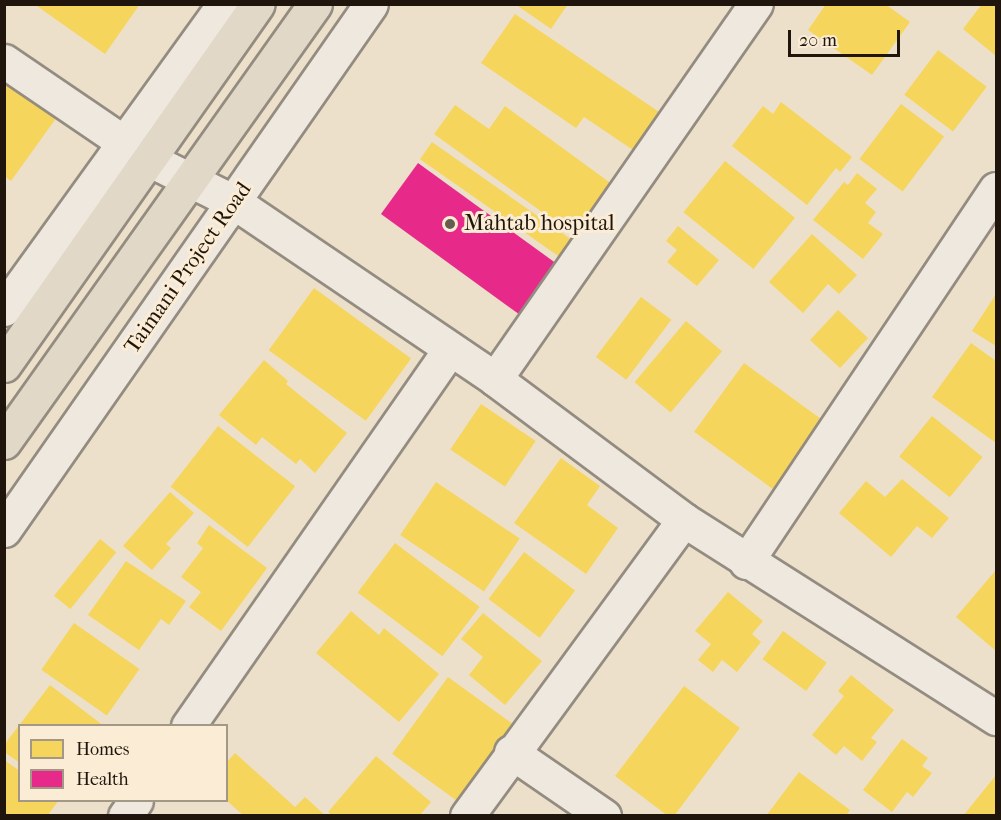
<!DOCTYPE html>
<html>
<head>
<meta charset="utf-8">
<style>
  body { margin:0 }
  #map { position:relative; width:1001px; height:820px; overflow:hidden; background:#ece0cb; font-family:"IM FELL French Canon",serif }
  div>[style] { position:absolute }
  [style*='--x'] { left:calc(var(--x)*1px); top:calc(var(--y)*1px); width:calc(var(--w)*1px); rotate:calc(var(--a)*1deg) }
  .homes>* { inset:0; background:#f6d55c; transform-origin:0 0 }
  .health>* { inset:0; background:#e7298a; transform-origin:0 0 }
  .roads { filter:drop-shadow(2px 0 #948c80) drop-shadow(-2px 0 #948c80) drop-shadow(0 2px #948c80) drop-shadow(0 -2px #948c80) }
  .minor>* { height:33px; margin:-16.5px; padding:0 16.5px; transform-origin:16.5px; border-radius:16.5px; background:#efe8de }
  .major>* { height:33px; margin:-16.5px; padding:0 16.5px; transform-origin:16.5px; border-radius:16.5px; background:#e2d8c8 }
  .dots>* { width:16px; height:16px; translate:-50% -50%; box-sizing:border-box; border:3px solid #fbedd5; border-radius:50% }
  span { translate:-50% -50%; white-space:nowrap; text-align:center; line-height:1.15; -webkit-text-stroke:6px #fbedd5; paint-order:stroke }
  .poi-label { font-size:22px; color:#20150c }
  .left { translate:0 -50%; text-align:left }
  .street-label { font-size:22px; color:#20150c }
  .frame { position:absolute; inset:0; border:6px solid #20150c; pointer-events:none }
  .legend { position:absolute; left:18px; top:724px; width:210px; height:78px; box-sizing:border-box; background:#fbedd5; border:2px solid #a39785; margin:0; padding:8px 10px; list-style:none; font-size:18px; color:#20150c }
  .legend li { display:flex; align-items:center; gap:12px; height:30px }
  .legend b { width:30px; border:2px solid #a39785 }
  .scale { position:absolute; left:788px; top:30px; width:112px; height:27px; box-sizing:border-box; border:3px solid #20150c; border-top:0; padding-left:8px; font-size:18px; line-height:21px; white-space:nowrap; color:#20150c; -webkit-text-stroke:4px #fbedd5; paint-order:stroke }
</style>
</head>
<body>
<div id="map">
  <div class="homes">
    <i style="clip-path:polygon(34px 4px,140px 4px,105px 54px)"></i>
    <i style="clip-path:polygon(515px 4px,568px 4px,551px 29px)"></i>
    <i style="clip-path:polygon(826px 4px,885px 4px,910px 22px,872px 75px,808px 30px)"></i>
    <i style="clip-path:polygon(982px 4px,996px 4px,996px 56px,963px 29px)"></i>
    <i style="clip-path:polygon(515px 14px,668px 118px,642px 156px,584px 117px,576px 128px,481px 63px)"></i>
    <i style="left:938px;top:50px;width:61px;height:56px;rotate:37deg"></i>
    <i style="clip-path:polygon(11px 74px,62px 110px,11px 181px,4px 176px,4px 84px)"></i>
    <i style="clip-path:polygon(781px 102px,852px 157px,840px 172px,836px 168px,807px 205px,732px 146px,763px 106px,773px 114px)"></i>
    <i style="left:901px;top:104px;width:54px;height:69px;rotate:37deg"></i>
    <i style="clip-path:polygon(455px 105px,489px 129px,505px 106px,616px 187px,578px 238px,434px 134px)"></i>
    <i style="left:432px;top:142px;width:177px;height:21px;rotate:35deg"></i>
    <i style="left:725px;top:161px;width:90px;height:66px;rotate:39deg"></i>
    <i style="clip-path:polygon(857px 173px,877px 189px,865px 203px,876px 212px,868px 223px,883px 234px,863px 259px,813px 220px,844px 182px,848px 185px)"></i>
    <i style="clip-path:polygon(678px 226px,719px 260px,697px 286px,667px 262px,677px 250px,666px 241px)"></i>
    <i style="clip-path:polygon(812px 234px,857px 275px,839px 294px,828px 284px,803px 313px,769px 282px)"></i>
    <i style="left:314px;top:288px;width:120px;height:77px;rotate:36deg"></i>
    <i style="clip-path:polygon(996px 294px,996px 346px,972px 331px)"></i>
    <i style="left:641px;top:297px;width:38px;height:75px;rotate:37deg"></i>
    <i style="left:838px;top:310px;width:41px;height:41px;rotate:43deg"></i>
    <i style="left:686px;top:321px;width:47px;height:80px;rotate:40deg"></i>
    <i style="clip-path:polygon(971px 343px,996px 361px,996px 443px,932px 397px)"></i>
    <i style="clip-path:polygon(264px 360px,288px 381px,286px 384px,347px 433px,315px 473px,300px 459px,296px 464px,262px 437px,256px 445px,219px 415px)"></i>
    <i style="left:744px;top:363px;width:108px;height:85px;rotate:36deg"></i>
    <i style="left:481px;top:404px;width:66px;height:55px;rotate:34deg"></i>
    <i style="left:932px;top:416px;width:65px;height:52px;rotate:39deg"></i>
    <i style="left:218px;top:426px;width:98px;height:77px;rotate:38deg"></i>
    <i style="clip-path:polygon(561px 458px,600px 486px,587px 505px,618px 528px,586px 574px,514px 523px)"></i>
    <i style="clip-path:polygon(902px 479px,949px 518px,932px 538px,917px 526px,891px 557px,839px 513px,866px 481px,885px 497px)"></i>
    <i style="left:436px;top:482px;width:101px;height:64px;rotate:34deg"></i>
    <i style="clip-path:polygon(170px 492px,194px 513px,166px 544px,171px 548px,152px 570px,123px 546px)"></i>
    <i style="clip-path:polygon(209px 525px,267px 568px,221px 631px,189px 607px,201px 592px,181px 577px,203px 548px,197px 543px)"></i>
    <i style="left:100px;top:539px;width:21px;height:73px;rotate:39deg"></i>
    <i style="left:395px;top:543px;width:106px;height:62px;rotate:37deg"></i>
    <i style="left:524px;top:552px;width:64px;height:59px;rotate:37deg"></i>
    <i style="clip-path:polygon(126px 561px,186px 601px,169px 625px,161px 619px,139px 650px,88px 615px)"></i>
    <i style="clip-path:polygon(996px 570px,996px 651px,956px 617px)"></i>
    <i style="clip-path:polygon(728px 592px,763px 621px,752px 634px,761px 642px,737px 672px,722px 660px,713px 672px,698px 660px,711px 644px,695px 631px)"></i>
    <i style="clip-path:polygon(351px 611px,379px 635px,384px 628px,439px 674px,399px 722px,316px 653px)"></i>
    <i style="clip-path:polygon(483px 613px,542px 661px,505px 705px,469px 675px,483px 657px,461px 639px)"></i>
    <i style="left:74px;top:623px;width:80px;height:57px;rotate:35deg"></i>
    <i style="left:783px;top:631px;width:54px;height:35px;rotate:36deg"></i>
    <i style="clip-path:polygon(851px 675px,894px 710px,871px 738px,877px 742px,862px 761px,844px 746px,836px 755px,812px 735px,844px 696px,838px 691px)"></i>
    <i style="left:448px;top:677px;width:88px;height:95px;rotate:36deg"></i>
    <i style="clip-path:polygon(50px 685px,104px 726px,20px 726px,20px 763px,4px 752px,4px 745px)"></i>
    <i style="clip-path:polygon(684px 686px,740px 728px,674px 816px,668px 816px,615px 776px)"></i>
    <i style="clip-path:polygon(902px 739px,928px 758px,922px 766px,932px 773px,913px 797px,907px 792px,892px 812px,863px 790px)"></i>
    <i style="clip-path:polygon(235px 753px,295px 807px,305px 797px,326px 816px,244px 816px,226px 800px,226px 763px)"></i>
    <i style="clip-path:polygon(376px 756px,431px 802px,419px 816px,333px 816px,328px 812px)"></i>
    <i style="clip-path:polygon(4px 760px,20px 771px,20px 800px,59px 800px,47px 816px,4px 816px)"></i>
    <i style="clip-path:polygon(799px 772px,850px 810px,846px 816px,766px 816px)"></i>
    <i style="clip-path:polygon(996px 775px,996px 816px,963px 816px)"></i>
  </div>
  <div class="health">
    <i style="left:418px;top:163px;width:181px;height:63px;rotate:36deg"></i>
  </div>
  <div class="roads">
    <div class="minor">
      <i style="--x:4;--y:61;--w:174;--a:34.2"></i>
      <i style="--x:148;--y:159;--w:96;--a:26.6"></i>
      <i style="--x:234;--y:202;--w:315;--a:34.1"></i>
      <i style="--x:495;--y:379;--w:236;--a:36.7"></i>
      <i style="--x:684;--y:520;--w:370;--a:32.4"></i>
      <i style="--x:4;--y:309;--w:376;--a:-54.2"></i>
      <i style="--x:495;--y:379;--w:457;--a:-55.2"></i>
      <i style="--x:4;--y:530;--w:641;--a:-55.1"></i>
      <i style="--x:746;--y:562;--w:449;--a:-56.2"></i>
      <i style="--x:188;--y:726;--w:458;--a:-55.2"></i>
      <i style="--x:511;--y:752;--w:113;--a:34.5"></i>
      <i style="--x:125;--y:816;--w:19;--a:-55"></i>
      <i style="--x:467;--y:816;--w:367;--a:-53.8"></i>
    </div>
    <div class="major">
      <i style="--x:4;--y:365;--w:441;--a:-54.9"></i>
      <i style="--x:4;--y:442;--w:537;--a:-54.62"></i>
    </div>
  </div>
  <div class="dots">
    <i style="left:450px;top:224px;background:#675c4f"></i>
  </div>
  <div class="poi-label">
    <span class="left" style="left:464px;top:224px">Mahtab hospital</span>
  </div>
  <div class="street-label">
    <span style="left:188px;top:268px;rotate:-55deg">Taimani Project Road</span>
  </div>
  <div class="frame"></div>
  <ul class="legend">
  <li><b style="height:16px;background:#f6d55c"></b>Homes</li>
  <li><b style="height:16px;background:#e7298a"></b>Health</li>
  </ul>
  <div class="scale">20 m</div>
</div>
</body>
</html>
